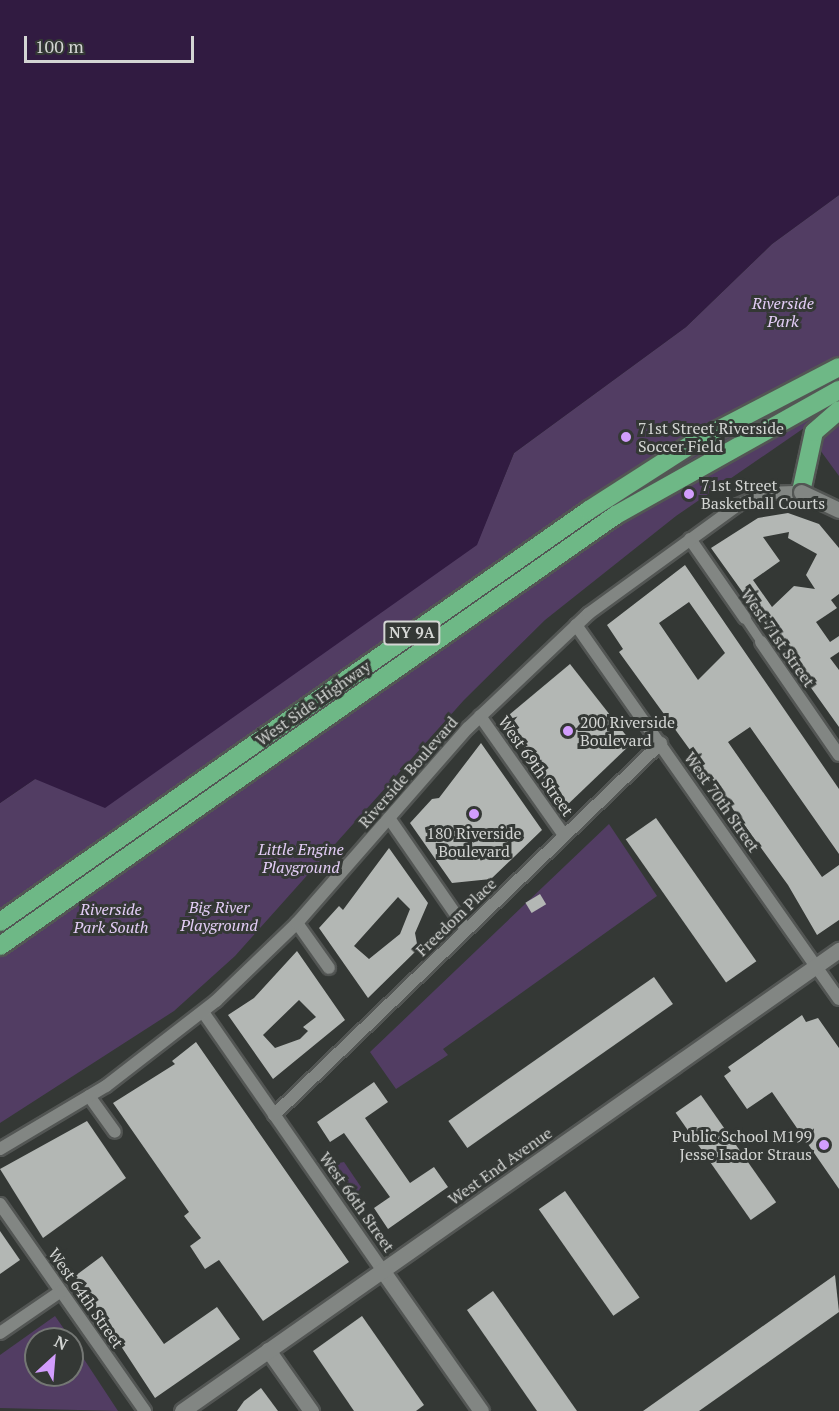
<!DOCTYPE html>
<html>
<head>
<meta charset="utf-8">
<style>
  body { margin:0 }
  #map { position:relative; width:839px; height:1411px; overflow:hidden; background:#343835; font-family:"PT Serif",serif }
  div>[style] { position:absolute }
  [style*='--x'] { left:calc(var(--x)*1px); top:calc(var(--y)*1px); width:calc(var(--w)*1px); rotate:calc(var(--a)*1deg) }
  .green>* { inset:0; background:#523d63 }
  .water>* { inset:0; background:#311b41 }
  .building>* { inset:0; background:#b3b7b4; transform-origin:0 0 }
  .roads { filter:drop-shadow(2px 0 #535654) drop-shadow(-2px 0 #535654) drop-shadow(0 2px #535654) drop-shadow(0 -2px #535654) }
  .pedestrian>* { height:9px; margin:-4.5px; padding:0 4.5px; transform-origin:4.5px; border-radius:4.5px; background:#828683 }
  .minor>* { height:12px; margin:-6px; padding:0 6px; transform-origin:6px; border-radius:6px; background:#828683 }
  .tertiary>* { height:15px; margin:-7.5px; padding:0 7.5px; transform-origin:7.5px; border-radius:7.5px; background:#828683 }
  .secondary>* { height:15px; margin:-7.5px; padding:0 7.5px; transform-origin:7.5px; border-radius:7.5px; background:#828683 }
  .motorway>* { height:18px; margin:-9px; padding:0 9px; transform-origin:9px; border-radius:9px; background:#6eb886 }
  .bridges { filter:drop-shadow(2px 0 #535654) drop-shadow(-2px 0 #535654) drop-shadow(0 2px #535654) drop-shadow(0 -2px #535654) }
  .secondary-bridge>* { height:15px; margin:-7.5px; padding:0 7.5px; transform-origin:7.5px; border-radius:7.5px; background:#828683 }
  .dots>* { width:16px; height:16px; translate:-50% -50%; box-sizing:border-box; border:3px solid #343835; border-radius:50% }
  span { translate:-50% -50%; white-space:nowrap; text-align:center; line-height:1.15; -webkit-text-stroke:6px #343835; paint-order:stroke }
  .shield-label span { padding:2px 4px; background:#343835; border:2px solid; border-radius:4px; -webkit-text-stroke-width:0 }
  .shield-label { font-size:15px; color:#d3d5d3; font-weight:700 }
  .park-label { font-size:16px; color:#e3cdf6; font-style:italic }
  .poi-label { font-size:16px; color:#d3d5d3 }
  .left { translate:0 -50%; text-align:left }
  .right { translate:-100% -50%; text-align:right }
  .street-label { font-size:16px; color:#d3d5d3 }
  .north { position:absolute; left:24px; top:1327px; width:60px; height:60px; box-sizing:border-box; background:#343835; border:2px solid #747774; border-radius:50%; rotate:26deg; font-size:16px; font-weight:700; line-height:24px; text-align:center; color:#d3d5d3 }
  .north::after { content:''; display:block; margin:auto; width:21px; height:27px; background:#d29dfd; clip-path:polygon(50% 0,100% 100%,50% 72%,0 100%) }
  .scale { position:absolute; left:24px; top:36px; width:170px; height:27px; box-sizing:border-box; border:3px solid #d3d5d3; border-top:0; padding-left:8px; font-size:18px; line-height:21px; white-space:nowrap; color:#d3d5d3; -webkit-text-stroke:4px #343835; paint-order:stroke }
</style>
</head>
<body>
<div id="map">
  <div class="green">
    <i style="clip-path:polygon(839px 195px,839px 476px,804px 428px,676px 516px,545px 620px,464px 700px,235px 956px,174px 1011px,0 1123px,0 803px,35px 779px,478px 541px,514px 453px,686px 327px,772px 244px)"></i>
    <i style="clip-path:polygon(609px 824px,657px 896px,443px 1049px,448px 1055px,396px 1089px,370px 1052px)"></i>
    <i style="clip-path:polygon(344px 1162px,361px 1187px,356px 1195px,334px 1164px)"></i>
    <i style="clip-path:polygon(55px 1316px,71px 1339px,36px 1339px,36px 1375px,72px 1375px,72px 1341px,118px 1411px,0 1408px,0 1355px)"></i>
  </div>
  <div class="water">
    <i style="clip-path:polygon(0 0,839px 0,839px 195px,772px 244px,686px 327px,514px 453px,477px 545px,105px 808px,35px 779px,0 803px)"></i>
  </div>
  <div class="building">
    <i style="clip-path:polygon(evenodd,788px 513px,819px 524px,839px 548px,839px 594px,831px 600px,837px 608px,816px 622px,830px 642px,839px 636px,839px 652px,830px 658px,839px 670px,839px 727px,711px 548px,758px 518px,788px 513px,789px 532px,788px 538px,817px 554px,806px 575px,815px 589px,794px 586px,772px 607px,753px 580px,780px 561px,763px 537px,789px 532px)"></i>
    <i style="clip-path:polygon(evenodd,685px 565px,839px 789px,839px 854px,750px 727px,728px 742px,822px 877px,839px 865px,839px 920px,817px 935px,788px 885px,619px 652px,623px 649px,607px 625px,685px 565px,689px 602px,725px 653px,698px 680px,659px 623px,689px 602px)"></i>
    <i style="clip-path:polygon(570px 664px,632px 743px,564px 808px,503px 720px)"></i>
    <i style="clip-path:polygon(481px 743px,542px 830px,491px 879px,452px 883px,410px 823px,432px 799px,439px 798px)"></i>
    <i style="left:656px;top:818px;width:175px;height:37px;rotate:55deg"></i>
    <i style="clip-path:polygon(evenodd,389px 848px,428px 903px,415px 933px,418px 949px,368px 998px,319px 928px,339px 906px,343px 910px,389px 848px,398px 897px,410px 909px,400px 934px,369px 959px,354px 946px,398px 897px)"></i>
    <i style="left:540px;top:894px;width:12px;height:17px;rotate:59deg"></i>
    <i style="clip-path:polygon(evenodd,297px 951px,345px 1020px,273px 1079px,228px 1015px,254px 998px,297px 951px,299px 1000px,316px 1017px,303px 1027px,308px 1031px,300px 1039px,275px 1048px,263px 1035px,299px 1000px)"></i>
    <i style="left:654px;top:977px;width:33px;height:251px;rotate:55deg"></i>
    <i style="clip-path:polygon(802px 1015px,806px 1022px,818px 1018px,839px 1048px,839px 1189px,772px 1092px,747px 1109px,724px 1076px,731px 1071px,728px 1067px)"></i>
    <i style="clip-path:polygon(196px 1042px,349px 1262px,263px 1321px,219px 1260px,205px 1269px,190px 1246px,201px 1238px,184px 1216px,189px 1212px,113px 1103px,175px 1064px,172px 1061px)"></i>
    <i style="clip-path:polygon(374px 1082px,388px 1102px,365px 1118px,410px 1183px,434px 1167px,448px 1187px,388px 1229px,374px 1208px,390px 1197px,344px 1133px,330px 1142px,317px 1122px)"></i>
    <i style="left:701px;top:1095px;width:131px;height:31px;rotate:55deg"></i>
    <i style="clip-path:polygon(87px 1121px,126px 1178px,43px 1238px,0 1169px)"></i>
    <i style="left:565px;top:1191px;width:130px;height:32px;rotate:55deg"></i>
    <i style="clip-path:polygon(0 1231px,20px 1260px,0 1274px)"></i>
    <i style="clip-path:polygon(102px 1256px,164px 1344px,217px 1307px,240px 1339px,155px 1398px,75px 1276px)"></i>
    <i style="clip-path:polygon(835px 1275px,839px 1312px,699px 1411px,643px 1411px)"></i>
    <i style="clip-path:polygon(493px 1291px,577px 1411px,537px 1411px,467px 1310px)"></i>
    <i style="clip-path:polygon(362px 1316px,424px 1405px,416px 1411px,354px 1411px,313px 1351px)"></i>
    <i style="clip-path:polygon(261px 1388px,278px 1411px,237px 1411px,244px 1401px)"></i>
  </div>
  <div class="roads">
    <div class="pedestrian">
      <i style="--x:745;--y:618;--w:29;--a:56"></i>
    </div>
    <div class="minor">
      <i style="--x:690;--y:539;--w:96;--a:55.2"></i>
      <i style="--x:576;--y:625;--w:457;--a:54.9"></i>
      <i style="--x:761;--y:642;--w:137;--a:55.4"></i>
      <i style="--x:480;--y:716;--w:146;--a:54.8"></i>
      <i style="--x:389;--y:818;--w:135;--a:55.3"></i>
      <i style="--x:297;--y:923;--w:55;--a:54.6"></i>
      <i style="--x:203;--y:1012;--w:314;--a:55.2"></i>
      <i style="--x:89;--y:1096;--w:44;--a:54.2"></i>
      <i style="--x:274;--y:1115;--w:537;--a:-43.87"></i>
      <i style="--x:0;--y:1149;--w:123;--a:-30.7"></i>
      <i style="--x:106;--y:1086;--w:139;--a:-37.7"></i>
      <i style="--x:216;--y:1001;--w:112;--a:-43.9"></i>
      <i style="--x:297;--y:923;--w:259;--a:-48.8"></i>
      <i style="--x:468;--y:728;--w:166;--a:-43.5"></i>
      <i style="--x:588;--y:614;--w:185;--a:-36"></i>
      <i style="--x:738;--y:505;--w:30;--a:-23"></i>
      <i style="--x:766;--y:493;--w:35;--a:-2"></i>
      <i style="--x:0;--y:1204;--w:253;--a:55"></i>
      <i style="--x:0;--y:1333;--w:74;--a:-34.5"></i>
    </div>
    <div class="tertiary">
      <i style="--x:382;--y:1270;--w:172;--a:54.9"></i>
      <i style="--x:268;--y:1350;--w:75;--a:54.8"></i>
    </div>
    <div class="secondary">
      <i style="--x:182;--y:1411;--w:803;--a:-35.06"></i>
    </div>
    <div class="motorway">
      <i style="--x:801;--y:492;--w:61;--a:-77.8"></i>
      <i style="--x:814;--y:432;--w:33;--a:-41"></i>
      <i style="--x:0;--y:922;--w:719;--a:-34.97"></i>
      <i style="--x:589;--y:510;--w:126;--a:-32.7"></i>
      <i style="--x:695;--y:442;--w:162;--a:-27.5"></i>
      <i style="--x:0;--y:946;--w:752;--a:-34.98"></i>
      <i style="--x:616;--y:515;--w:256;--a:-29.3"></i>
    </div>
  </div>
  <div class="bridges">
    <div class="secondary-bridge">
      <i style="--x:801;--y:492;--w:42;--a:25.3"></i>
    </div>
  </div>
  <div class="dots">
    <i style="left:626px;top:437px;background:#d29dfd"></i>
    <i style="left:689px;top:494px;background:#d29dfd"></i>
    <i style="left:568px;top:731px;background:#d29dfd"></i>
    <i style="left:474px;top:814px;background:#d29dfd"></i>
    <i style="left:824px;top:1145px;background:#d29dfd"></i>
  </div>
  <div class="shield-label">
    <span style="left:412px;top:633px">NY 9A</span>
  </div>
  <div class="park-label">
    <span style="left:783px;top:312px">Riverside<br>Park</span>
    <span style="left:301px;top:858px">Little Engine<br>Playground</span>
    <span style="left:219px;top:916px">Big River<br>Playground</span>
    <span style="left:111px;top:918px">Riverside<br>Park South</span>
  </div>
  <div class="poi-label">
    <span class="left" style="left:638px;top:437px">71st Street Riverside<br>Soccer Field</span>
    <span class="left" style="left:701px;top:494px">71st Street<br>Basketball Courts</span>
    <span class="left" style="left:580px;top:731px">200 Riverside<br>Boulevard</span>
    <span style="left:474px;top:842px">180 Riverside<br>Boulevard</span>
    <span class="right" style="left:812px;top:1145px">Public School M199<br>Jesse Isador Straus</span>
  </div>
  <div class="street-label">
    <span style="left:778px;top:638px;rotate:55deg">West 71st Street</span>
    <span style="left:313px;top:703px;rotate:-35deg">West Side Highway</span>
    <span style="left:536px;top:766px;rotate:55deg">West 69th Street</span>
    <span style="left:408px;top:772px;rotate:-49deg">Riverside Boulevard</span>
    <span style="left:722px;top:802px;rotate:55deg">West 70th Street</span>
    <span style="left:456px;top:917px;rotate:-44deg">Freedom Place</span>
    <span style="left:500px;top:1166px;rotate:-35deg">West End Avenue</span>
    <span style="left:357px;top:1202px;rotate:55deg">West 66th Street</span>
    <span style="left:86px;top:1298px;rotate:55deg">West 64th Street</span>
  </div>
  <div class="north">N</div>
  <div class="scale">100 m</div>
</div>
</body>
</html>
